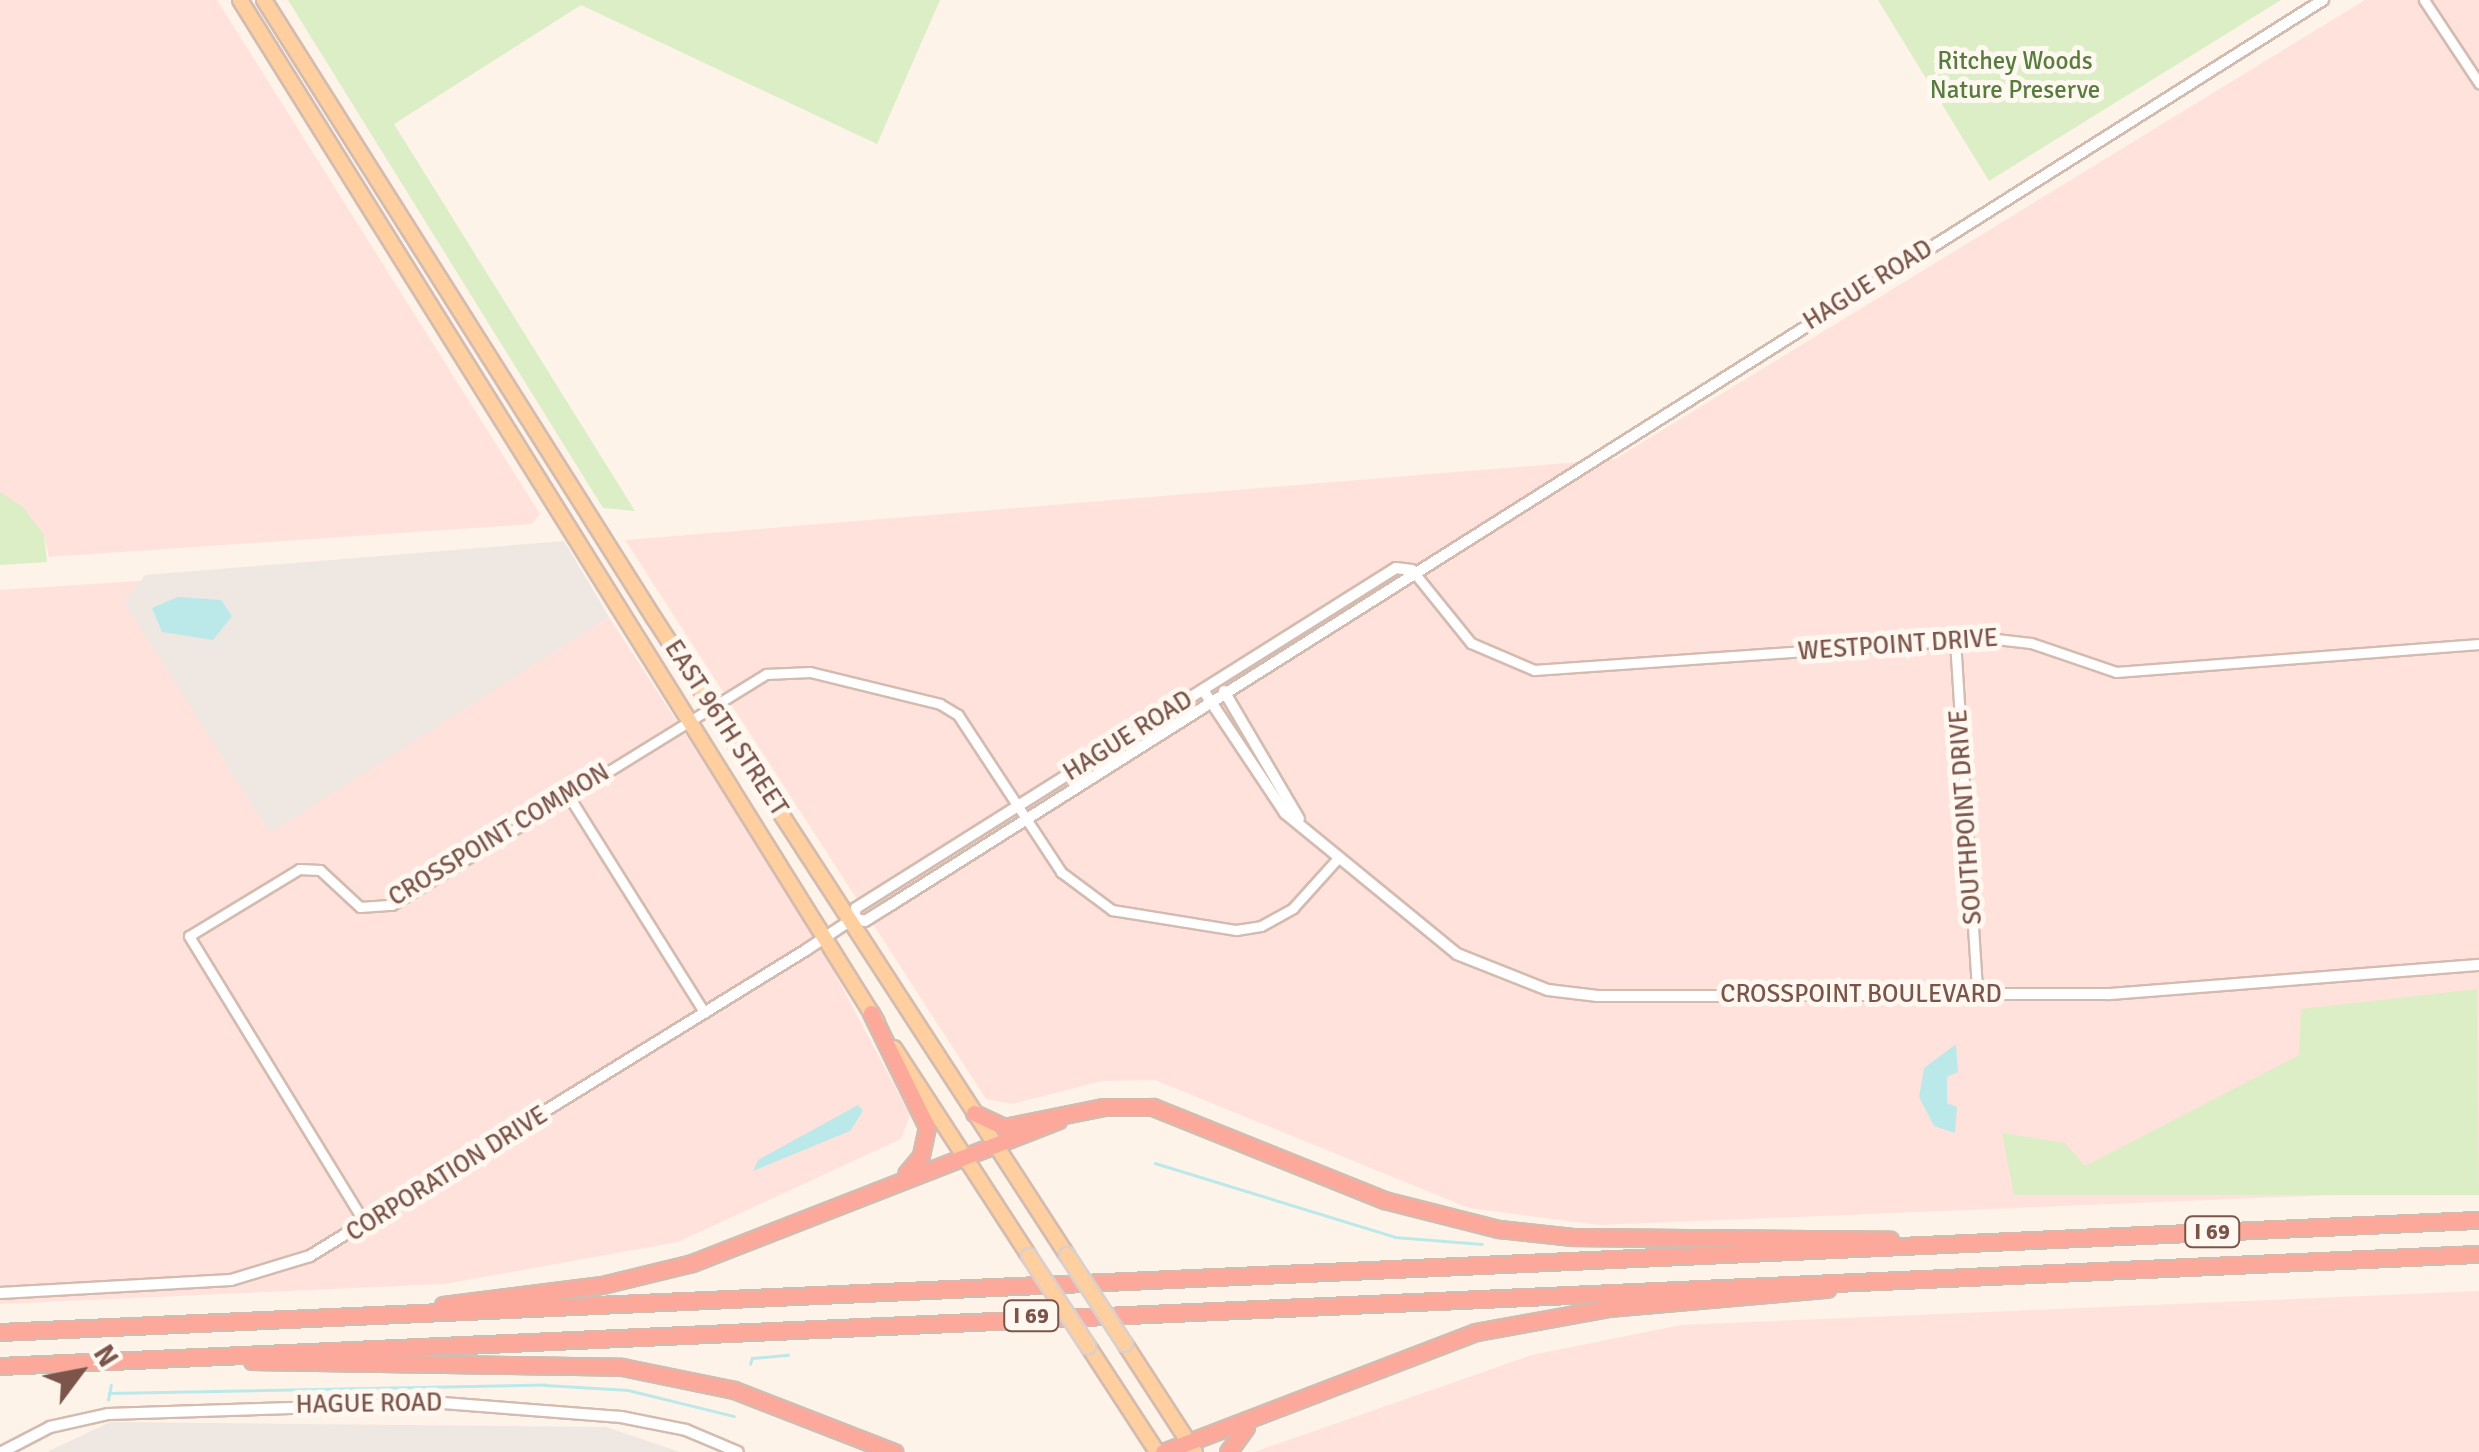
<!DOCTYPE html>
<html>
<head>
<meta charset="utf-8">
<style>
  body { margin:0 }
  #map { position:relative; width:2479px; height:1452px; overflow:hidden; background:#fef3e9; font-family:Signika,sans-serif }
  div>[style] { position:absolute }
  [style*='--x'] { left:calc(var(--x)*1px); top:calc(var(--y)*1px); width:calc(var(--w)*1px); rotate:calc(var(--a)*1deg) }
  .commercial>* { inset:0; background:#ffe2dc }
  .industrial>* { inset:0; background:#efe7e2 }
  .green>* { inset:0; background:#dbeec5 }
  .water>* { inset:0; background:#bbe9ea }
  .stream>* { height:2.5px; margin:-1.25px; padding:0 1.25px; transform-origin:1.25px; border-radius:1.25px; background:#bbe9ea }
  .roads { filter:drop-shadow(2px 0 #d4bbb0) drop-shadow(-2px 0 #d4bbb0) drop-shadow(0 2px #d4bbb0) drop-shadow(0 -2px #d4bbb0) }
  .minor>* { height:9px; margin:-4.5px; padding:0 4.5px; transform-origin:4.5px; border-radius:4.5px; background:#fff }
  .tertiary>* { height:10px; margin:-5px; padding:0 5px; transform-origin:5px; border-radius:5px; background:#fff }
  .primary>* { height:14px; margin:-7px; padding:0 7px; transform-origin:7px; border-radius:7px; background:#ffcf9f }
  .motorway>* { height:15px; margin:-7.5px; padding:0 7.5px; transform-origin:7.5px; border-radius:7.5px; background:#fca99c }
  .bridges { filter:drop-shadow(2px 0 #dacfcc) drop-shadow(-2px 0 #dacfcc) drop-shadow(0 2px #dacfcc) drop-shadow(0 -2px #dacfcc) }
  .primary-bridge>* { height:14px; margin:-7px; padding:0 7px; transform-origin:7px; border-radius:7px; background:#ffcf9f }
  span { translate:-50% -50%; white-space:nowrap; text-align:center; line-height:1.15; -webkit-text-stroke:10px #fff8f1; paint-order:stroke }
  .shield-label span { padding:2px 8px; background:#fff8f1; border:2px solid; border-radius:8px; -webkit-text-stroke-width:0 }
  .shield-label { font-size:22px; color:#7b554a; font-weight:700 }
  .park-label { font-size:25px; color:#587c3d }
  .street-label { font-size:25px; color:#7b554a }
  .north { position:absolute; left:30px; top:1322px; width:100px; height:100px; -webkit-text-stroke:8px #fff8f1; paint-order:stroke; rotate:58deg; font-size:28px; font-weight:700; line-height:40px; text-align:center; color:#7b554a }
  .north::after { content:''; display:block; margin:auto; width:35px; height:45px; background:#7b554a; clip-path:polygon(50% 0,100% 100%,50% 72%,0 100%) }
</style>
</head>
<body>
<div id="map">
  <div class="commercial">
    <i style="clip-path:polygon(0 0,217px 0,540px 514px,532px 524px,49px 557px,44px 535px,0 492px)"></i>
    <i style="clip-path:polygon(2365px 0,2479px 0,2479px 1189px,1599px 1225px,1469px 1208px,1155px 1080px,1102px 1081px,1012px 1104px,986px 1099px,625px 540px,1615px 459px)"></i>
    <i style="clip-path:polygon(154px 580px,312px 803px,609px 617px,810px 927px,910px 1115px,901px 1139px,678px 1242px,445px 1284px,0 1304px,0 590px)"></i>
    <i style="clip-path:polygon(2479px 1291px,2479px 1452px,1254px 1452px,1532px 1355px,1681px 1325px)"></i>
  </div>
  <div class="industrial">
    <i style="clip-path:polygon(564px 541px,609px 617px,270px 833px,124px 602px,145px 575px)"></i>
    <i style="clip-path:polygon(110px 1422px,606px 1427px,680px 1452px,47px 1452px)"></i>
  </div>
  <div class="green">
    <i style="clip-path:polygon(288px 0,940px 0,877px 144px,581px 5px,394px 124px,635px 511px,603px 508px)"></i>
    <i style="clip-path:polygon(1878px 0,2281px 0,1989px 181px)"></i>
    <i style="clip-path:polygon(0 492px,23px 507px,44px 535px,47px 562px,0 565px)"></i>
    <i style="clip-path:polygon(2477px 989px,2479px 1195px,2014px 1195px,2002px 1133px,2065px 1143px,2085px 1166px,2299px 1055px,2301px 1009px)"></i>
  </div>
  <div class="water">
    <i style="clip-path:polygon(178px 597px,221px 600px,232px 616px,213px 640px,162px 632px,152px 608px)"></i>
    <i style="clip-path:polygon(1956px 1044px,1958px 1072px,1947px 1077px,1947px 1103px,1957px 1107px,1955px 1133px,1934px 1126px,1919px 1097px,1924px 1068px)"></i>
    <i style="clip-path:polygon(858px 1105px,863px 1111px,850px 1131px,753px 1171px,758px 1160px)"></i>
  </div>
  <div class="stream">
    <i style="--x:1155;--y:1163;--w:251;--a:17.1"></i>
    <i style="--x:1395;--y:1237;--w:87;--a:4.6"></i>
    <i style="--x:750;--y:1364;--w:6;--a:-72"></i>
    <i style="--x:752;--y:1358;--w:36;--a:-5"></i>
    <i style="--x:109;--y:1393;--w:436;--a:-1.1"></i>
    <i style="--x:545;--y:1385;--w:83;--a:3.4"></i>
    <i style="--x:628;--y:1390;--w:109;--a:13.8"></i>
    <i style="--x:108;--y:1400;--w:15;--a:-79"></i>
  </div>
  <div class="roads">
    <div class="minor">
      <i style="--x:2424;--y:0;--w:100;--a:56.5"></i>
      <i style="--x:1412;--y:570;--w:94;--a:51.1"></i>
      <i style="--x:1471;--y:643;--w:69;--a:23.2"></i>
      <i style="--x:1534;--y:670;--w:454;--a:-4"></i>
      <i style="--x:1987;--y:638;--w:44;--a:6.5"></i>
      <i style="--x:2031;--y:643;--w:90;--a:18.8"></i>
      <i style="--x:2116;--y:672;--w:364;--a:-4.4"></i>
      <i style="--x:1955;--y:640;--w:355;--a:86.4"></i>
      <i style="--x:568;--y:795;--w:257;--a:57.9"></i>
      <i style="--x:366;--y:1225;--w:339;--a:-121.5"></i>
      <i style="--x:189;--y:936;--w:129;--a:-31.3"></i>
      <i style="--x:299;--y:869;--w:21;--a:3"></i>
      <i style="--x:320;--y:870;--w:54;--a:42.8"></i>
      <i style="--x:360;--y:907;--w:32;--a:-4"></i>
      <i style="--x:392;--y:905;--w:440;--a:-31.7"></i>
      <i style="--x:766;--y:674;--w:44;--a:-2.6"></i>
      <i style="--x:810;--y:672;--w:134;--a:13.8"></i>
      <i style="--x:940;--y:704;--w:21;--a:31"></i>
      <i style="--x:958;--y:715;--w:188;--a:56.7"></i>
      <i style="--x:1061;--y:872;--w:64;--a:36.7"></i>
      <i style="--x:1112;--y:910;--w:126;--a:9.2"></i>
      <i style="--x:1236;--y:930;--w:25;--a:-9"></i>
      <i style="--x:1261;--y:926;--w:37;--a:-29"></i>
      <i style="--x:1293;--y:908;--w:69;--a:-48"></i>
    </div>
    <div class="tertiary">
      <i style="--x:1203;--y:690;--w:148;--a:56.3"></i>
      <i style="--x:1285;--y:813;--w:222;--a:39.3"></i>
      <i style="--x:1457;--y:954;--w:98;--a:21.6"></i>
      <i style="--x:1548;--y:990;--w:50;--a:6.8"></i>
      <i style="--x:1598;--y:996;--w:511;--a:-0.22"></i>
      <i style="--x:2109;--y:994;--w:371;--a:-4.5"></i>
      <i style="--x:1224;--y:691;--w:148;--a:59.6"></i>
      <i style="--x:854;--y:918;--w:11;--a:15"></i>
      <i style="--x:865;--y:921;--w:25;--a:-32"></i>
      <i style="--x:886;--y:908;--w:1700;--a:-32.29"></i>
      <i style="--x:0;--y:1293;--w:231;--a:-3.2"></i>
      <i style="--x:231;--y:1280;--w:83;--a:-16.9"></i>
      <i style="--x:310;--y:1256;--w:583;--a:-31.67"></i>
      <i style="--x:806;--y:950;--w:58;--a:-33.7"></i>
      <i style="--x:854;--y:918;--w:10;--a:-79"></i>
      <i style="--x:856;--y:908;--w:638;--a:-32.2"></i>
      <i style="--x:1396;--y:568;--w:16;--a:7"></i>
      <i style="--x:2;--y:1452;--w:54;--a:-27.5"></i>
      <i style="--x:50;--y:1427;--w:59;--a:-12.6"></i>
      <i style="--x:108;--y:1414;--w:335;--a:-1.9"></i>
      <i style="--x:443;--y:1403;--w:179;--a:4.5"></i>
      <i style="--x:621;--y:1417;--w:66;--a:11.3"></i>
      <i style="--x:686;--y:1430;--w:56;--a:22.9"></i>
    </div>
    <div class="primary">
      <i style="--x:240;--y:0;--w:1204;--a:58.07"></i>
      <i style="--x:264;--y:0;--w:731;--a:57.75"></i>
      <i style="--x:654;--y:618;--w:759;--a:57.04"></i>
      <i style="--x:894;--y:1048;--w:248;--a:57"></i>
      <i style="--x:1125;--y:1344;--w:129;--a:57.1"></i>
      <i style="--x:1088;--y:1346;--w:126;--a:56.9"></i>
    </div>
    <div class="motorway">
      <i style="--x:871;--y:1013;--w:127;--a:63.8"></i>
      <i style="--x:927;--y:1127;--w:30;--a:102"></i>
      <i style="--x:921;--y:1156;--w:23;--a:130"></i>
      <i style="--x:974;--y:1113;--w:33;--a:25"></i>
      <i style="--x:1004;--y:1127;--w:101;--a:-11.4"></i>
      <i style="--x:1103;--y:1107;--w:50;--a:0"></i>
      <i style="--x:1153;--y:1107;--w:249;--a:21.9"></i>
      <i style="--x:1384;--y:1200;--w:119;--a:14.2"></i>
      <i style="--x:1499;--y:1229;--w:74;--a:6.2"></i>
      <i style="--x:1573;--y:1237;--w:317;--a:0.5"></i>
      <i style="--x:443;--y:1305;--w:160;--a:-7.2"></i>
      <i style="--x:602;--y:1285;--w:93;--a:-13.7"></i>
      <i style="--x:692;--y:1263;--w:393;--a:-21.3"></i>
      <i style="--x:0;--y:1332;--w:2482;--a:-2.59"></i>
      <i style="--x:252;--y:1361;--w:370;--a:0.9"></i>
      <i style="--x:622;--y:1367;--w:114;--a:11.6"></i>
      <i style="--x:734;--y:1390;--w:172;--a:21.2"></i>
      <i style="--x:0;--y:1366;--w:2482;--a:-2.59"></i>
      <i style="--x:1163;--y:1452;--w:335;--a:-21"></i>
      <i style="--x:1476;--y:1332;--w:134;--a:-10.3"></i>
      <i style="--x:1608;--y:1308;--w:220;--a:-5"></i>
      <i style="--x:1228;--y:1452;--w:31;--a:-54"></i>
    </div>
  </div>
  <div class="bridges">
    <div class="primary-bridge">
      <i style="--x:1067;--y:1255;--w:106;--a:56.9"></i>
      <i style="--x:1029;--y:1256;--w:108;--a:56.8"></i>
    </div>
  </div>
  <div class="shield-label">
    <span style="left:2212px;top:1232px">I 69</span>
    <span style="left:1031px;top:1316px">I 69</span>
  </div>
  <div class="park-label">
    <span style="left:2015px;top:76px">Ritchey Woods<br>Nature Preserve</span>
  </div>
  <div class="street-label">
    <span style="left:1868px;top:285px;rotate:-32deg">HAGUE ROAD</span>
    <span style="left:1898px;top:645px;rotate:-4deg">WESTPOINT DRIVE</span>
    <span style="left:726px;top:728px;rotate:57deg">EAST 96TH STREET</span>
    <span style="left:1128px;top:736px;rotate:-32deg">HAGUE ROAD</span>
    <span style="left:1966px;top:817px;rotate:-94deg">SOUTHPOINT DRIVE</span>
    <span style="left:499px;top:835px;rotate:-31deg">CROSSPOINT COMMON</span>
    <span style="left:1861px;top:994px">CROSSPOINT BOULEVARD</span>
    <span style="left:447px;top:1174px;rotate:-32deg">CORPORATION DRIVE</span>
    <span style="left:369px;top:1404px;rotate:-1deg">HAGUE ROAD</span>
  </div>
  <div class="north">N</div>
</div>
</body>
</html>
